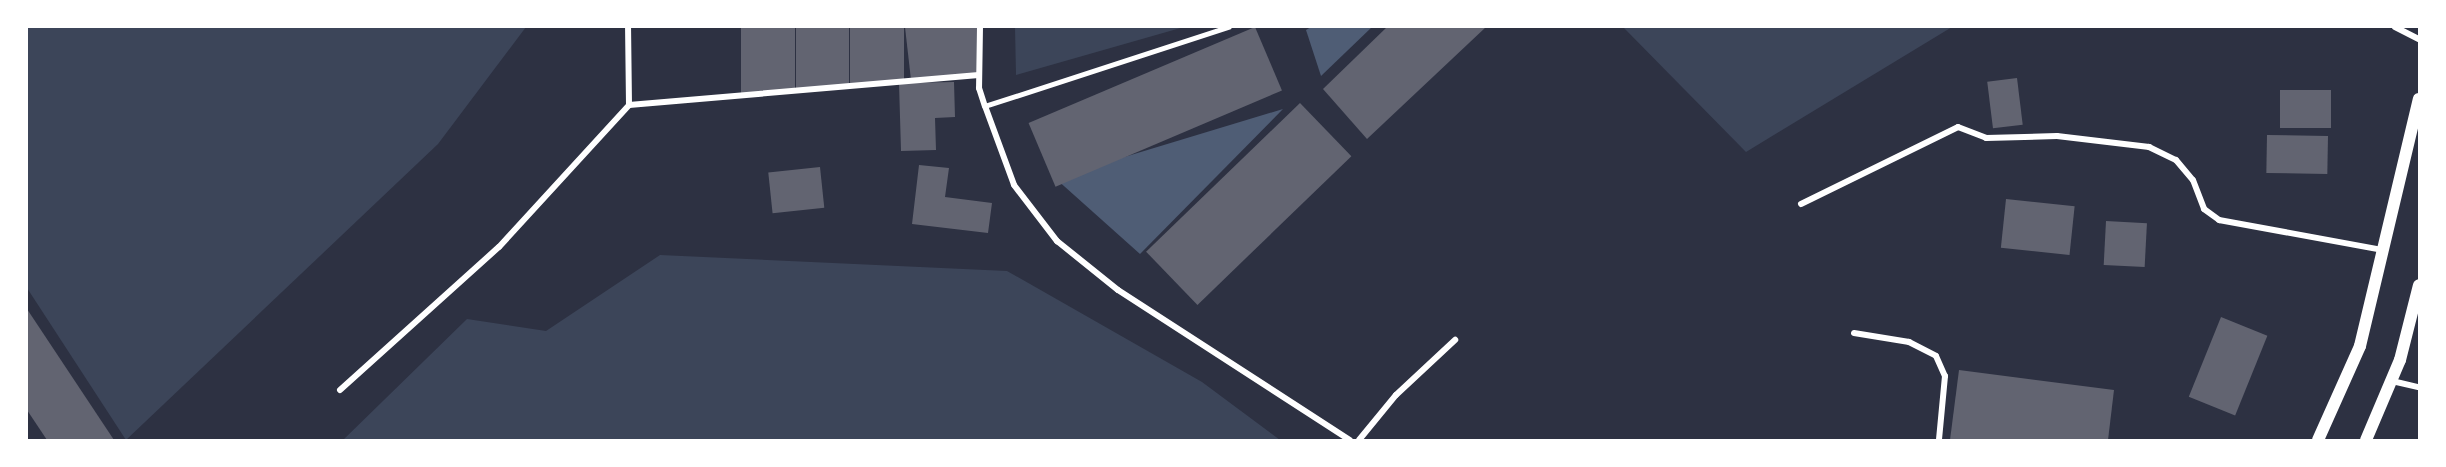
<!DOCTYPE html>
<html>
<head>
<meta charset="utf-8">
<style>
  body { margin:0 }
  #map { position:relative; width:2446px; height:467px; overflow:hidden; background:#2d3142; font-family:"DejaVu Sans",sans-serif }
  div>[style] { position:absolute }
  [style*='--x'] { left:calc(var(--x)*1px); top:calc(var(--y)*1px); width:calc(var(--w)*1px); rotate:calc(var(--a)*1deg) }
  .green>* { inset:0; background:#3c4559 }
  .water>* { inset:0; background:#4f5d75 }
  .building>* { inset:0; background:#626471; transform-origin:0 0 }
  .service>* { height:4.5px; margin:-2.25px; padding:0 2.25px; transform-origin:2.25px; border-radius:2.25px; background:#fff }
  .minor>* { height:6px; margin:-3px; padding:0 3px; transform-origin:3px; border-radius:3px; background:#fff }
  .secondary>* { height:12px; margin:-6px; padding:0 6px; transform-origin:6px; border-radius:6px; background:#fff }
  span { translate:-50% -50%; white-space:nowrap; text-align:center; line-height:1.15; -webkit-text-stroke:5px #fff; paint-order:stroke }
  .frame { position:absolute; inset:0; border:28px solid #fff; pointer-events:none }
</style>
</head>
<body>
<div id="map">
  <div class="green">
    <i style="clip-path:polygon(27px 27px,526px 27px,438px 144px,126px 440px,27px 288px)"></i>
    <i style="clip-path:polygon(1015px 27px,1184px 27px,1016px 75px)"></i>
    <i style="clip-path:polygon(1623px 27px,1952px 27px,1746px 152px)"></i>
    <i style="clip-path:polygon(660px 255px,1007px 271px,1202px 382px,1280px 440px,343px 440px,467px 319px,546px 331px)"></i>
  </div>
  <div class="water">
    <i style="clip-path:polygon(1311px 27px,1372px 27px,1321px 76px,1306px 30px)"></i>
    <i style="clip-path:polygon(1283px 109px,1140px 254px,1055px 178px)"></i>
  </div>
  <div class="building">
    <i style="left:741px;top:27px;width:54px;height:66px"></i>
    <i style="left:796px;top:27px;width:53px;height:61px"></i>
    <i style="left:850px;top:27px;width:54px;height:56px"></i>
    <i style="clip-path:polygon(905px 27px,978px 27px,977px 74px,911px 80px)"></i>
    <i style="left:1255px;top:27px;width:69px;height:246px;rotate:67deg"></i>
    <i style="clip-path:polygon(1387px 27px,1486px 27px,1367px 139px,1323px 89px)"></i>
    <i style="left:2017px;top:78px;width:47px;height:30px;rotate:83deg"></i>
    <i style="clip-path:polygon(954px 82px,955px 117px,935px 118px,936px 150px,901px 151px,899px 83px)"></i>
    <i style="left:2280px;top:90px;width:51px;height:38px"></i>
    <i style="left:1300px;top:103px;width:74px;height:214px;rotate:46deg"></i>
    <i style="left:2267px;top:135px;width:61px;height:38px;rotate:1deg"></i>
    <i style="clip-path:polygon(919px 165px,949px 168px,945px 197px,992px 203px,988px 233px,912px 224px)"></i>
    <i style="left:820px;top:167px;width:41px;height:52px;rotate:84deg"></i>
    <i style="left:2006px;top:199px;width:69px;height:49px;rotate:6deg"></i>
    <i style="left:2106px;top:221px;width:41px;height:44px;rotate:3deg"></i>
    <i style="clip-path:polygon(27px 309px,114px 440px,47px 440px,27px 410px)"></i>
    <i style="left:2221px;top:317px;width:50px;height:86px;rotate:22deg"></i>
    <i style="clip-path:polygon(1959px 370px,2114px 390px,2108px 440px,1950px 440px)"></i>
  </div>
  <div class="service">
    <i style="--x:985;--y:106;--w:256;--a:-18"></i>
  </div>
  <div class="minor">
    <i style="--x:980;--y:27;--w:61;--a:90.9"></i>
    <i style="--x:979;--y:88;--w:19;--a:72"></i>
    <i style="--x:985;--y:106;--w:84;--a:69.8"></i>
    <i style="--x:1014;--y:185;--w:71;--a:52.5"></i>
    <i style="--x:1057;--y:241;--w:78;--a:38.8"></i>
    <i style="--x:1118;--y:290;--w:276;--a:32.9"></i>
    <i style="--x:2395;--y:27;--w:27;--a:27"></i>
    <i style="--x:629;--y:105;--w:351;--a:-4.9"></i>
    <i style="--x:1801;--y:204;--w:175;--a:-26.1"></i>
    <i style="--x:1958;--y:127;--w:30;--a:21"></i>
    <i style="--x:1986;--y:138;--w:71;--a:-1.6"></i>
    <i style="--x:2057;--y:136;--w:93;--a:6.8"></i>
    <i style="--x:2149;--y:147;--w:30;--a:26"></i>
    <i style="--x:2176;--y:160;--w:26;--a:50"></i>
    <i style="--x:2193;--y:180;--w:31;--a:69"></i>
    <i style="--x:2204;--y:209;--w:19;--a:36"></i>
    <i style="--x:2219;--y:220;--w:167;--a:10.4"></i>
    <i style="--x:1854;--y:333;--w:56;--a:9.3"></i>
    <i style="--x:1909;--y:342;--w:30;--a:27"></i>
    <i style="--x:1936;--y:356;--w:22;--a:66"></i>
    <i style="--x:1945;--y:376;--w:64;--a:95.4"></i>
    <i style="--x:2392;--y:381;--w:28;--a:13"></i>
    <i style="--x:340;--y:390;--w:214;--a:-42"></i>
    <i style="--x:499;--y:247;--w:193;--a:-47.5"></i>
    <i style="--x:629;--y:105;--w:78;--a:-90.7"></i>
    <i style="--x:1359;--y:440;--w:58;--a:-50.6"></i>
    <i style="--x:1396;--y:395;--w:81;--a:-43"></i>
  </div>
  <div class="secondary">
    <i style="--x:2318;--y:440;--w:103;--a:-65.9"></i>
    <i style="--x:2360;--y:346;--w:254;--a:-76.6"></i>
    <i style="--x:2366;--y:440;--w:87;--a:-67"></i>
    <i style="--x:2400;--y:360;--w:77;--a:-75.8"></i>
  </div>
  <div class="frame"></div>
</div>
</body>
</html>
